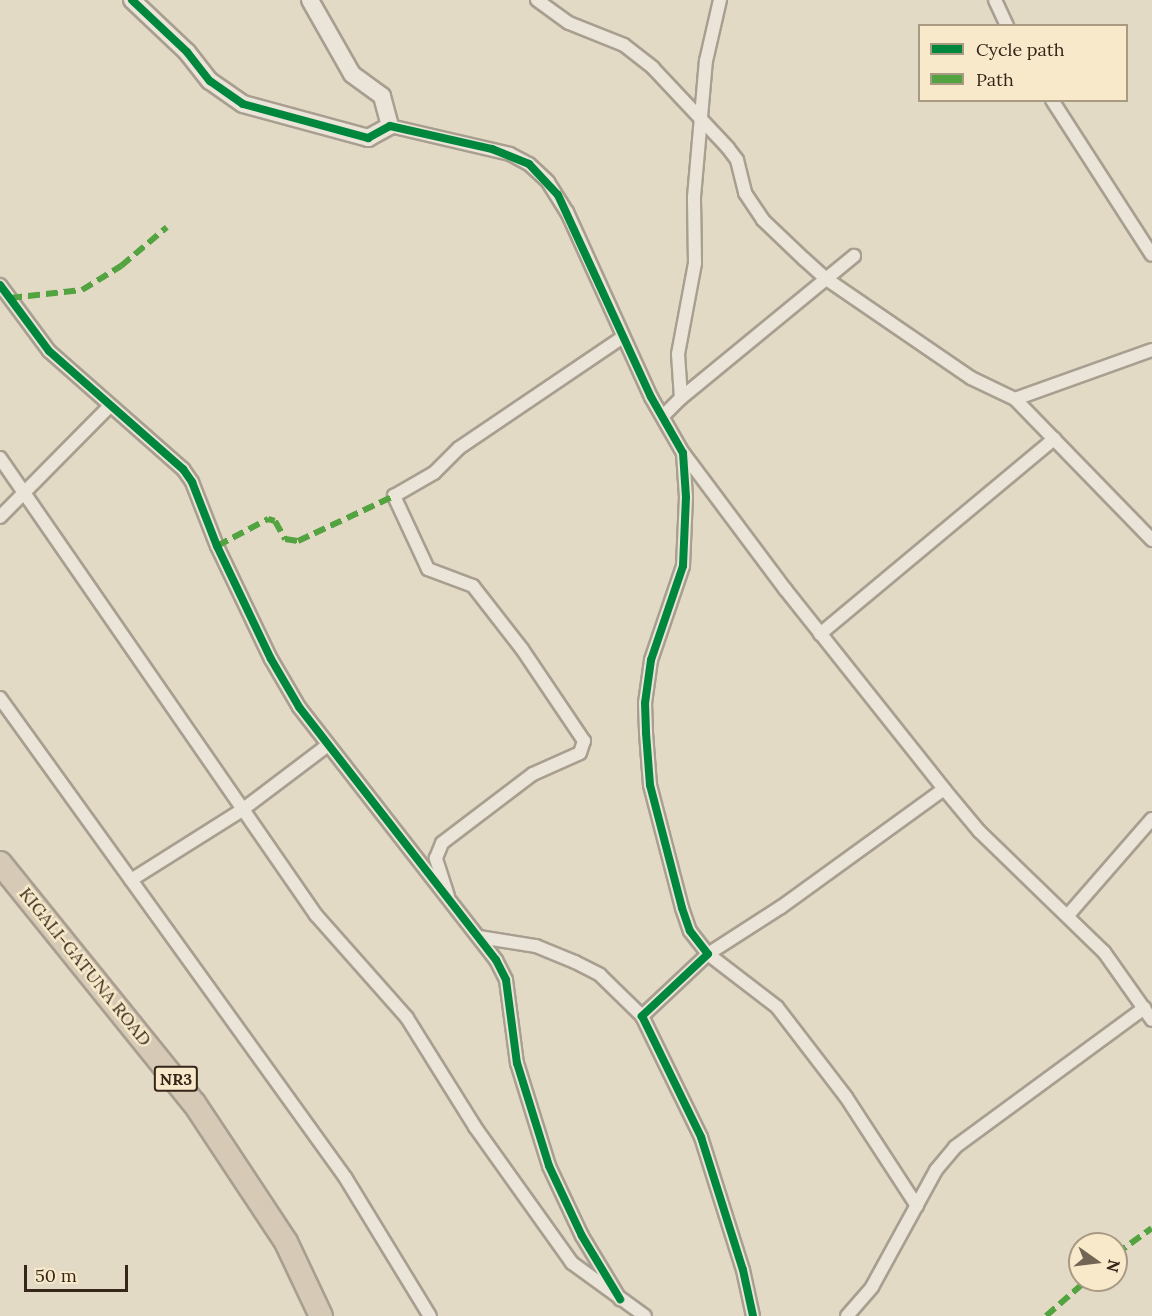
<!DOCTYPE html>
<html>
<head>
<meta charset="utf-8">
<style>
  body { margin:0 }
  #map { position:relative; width:1152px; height:1316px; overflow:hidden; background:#e3dac6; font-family:Lora,serif }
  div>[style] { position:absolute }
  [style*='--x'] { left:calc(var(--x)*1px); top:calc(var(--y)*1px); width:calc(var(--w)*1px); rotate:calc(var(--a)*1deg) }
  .roads { filter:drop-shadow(2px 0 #a89f90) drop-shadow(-2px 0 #a89f90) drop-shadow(0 2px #a89f90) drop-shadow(0 -2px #a89f90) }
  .street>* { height:12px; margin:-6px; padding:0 6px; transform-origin:6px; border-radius:6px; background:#ebe4d8 }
  .secondary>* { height:16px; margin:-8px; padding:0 8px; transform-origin:8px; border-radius:8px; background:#ebe4d8 }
  .highway>* { height:22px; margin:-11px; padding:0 11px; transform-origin:11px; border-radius:11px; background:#d6c9b6 }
  .quiet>* { height:6px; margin-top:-3px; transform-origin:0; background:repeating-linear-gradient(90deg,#53a340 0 12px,transparent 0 18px) }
  .cycleway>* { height:8px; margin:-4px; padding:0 4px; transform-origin:4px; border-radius:4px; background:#00873e }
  span { translate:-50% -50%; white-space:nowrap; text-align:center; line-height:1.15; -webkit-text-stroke:5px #f7e9c9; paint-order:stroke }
  .shield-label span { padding:2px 4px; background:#f7e9c9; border:2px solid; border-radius:4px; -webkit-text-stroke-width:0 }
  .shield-label { font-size:16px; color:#352619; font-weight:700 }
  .street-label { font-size:18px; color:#352619 }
  .legend { position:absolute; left:918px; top:24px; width:210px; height:78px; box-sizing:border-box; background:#f7e9c9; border:2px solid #a99b83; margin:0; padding:8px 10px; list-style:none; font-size:18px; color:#352619 }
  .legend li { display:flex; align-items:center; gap:12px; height:30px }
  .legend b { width:30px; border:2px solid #a99b83 }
  .north { position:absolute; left:1068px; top:1232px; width:60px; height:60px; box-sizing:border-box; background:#f7e9c9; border:2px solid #a99b83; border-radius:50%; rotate:104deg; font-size:16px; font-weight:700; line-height:24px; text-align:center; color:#352619 }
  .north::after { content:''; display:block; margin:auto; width:21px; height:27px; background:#726556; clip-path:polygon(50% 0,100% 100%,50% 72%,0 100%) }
  .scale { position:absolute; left:24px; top:1265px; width:104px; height:27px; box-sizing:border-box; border:3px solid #352619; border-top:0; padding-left:8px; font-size:18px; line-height:21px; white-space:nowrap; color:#352619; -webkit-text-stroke:4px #f7e9c9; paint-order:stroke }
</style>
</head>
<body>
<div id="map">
  <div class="roads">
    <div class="street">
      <i style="--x:537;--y:0;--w:39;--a:36"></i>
      <i style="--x:569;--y:23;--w:59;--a:21.8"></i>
      <i style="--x:624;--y:45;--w:37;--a:38"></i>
      <i style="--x:653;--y:68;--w:110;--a:46.8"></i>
      <i style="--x:728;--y:148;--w:15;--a:53"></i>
      <i style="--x:737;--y:160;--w:34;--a:76"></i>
      <i style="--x:745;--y:193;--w:32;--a:56"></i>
      <i style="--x:763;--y:220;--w:57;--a:43.6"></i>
      <i style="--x:804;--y:259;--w:28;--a:42"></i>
      <i style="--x:825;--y:278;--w:177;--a:34.4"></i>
      <i style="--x:971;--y:378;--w:49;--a:25.5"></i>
      <i style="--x:1015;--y:399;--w:197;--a:45.8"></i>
      <i style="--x:995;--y:0;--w:29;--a:65"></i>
      <i style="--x:1052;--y:100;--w:184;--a:57.2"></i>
      <i style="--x:390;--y:126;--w:123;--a:13.1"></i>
      <i style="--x:510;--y:154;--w:21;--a:28"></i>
      <i style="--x:529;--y:164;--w:26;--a:43"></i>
      <i style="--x:548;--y:182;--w:36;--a:58"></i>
      <i style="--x:567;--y:212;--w:203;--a:65.6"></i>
      <i style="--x:651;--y:397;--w:64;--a:60.3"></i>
      <i style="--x:683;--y:453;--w:44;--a:86.1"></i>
      <i style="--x:686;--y:497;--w:69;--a:92.5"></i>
      <i style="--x:683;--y:566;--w:99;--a:108.8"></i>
      <i style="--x:651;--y:660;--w:43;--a:97.9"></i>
      <i style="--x:645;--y:703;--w:30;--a:88"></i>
      <i style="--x:646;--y:733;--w:52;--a:85.6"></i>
      <i style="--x:650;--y:785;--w:127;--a:75.4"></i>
      <i style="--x:682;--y:908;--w:24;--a:71"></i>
      <i style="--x:690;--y:931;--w:29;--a:52"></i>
      <i style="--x:708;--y:954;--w:91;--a:136.8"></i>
      <i style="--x:642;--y:1016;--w:135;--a:64"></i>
      <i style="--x:701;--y:1137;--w:139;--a:72.5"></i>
      <i style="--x:743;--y:1270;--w:47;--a:77.7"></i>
      <i style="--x:0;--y:285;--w:82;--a:53.4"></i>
      <i style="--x:49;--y:351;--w:179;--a:41.4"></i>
      <i style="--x:183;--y:469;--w:16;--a:55"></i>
      <i style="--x:192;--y:482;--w:69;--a:68.7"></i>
      <i style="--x:217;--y:546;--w:125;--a:64.5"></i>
      <i style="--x:271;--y:659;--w:56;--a:59.7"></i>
      <i style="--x:299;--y:707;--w:321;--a:52.1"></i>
      <i style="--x:496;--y:960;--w:22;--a:63"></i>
      <i style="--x:506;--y:980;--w:84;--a:82.5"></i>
      <i style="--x:517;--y:1063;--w:108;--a:72.7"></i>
      <i style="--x:549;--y:1166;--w:77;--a:64.8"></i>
      <i style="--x:582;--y:1236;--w:74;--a:58.9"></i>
      <i style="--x:681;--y:398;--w:224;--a:-39.4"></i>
      <i style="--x:1015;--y:399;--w:145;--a:-19.7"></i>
      <i style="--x:663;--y:416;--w:25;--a:-45"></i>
      <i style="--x:681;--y:398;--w:44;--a:-93.9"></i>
      <i style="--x:678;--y:354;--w:93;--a:-79.4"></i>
      <i style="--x:695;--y:263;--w:66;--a:-90.9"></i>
      <i style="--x:694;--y:197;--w:137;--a:-85"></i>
      <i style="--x:706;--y:61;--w:63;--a:-77.1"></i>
      <i style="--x:684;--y:454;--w:169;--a:53.2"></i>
      <i style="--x:785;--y:589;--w:256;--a:51.5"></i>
      <i style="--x:944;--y:789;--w:55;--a:50.2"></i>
      <i style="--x:979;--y:831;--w:174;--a:44.1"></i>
      <i style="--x:1104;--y:952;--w:83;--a:54.8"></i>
      <i style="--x:0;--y:458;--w:556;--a:55.34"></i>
      <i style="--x:316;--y:915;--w:137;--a:48.5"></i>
      <i style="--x:407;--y:1018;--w:128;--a:58"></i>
      <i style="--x:475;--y:1127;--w:167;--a:54.5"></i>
      <i style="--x:572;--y:1263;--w:90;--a:36"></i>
      <i style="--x:0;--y:517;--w:155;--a:-45.3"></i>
      <i style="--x:820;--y:634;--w:305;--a:-39.8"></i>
      <i style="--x:0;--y:698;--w:590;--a:54.24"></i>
      <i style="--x:345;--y:1177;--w:163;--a:58.6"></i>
      <i style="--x:131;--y:880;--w:131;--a:-32.2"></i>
      <i style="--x:242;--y:810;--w:108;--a:-37.1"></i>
      <i style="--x:448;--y:896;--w:40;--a:-108"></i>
      <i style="--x:436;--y:858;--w:16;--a:-68"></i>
      <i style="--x:442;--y:843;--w:114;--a:-37.2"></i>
      <i style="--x:533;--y:774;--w:51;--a:-24.1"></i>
      <i style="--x:580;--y:753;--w:13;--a:-72"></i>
      <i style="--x:584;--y:741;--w:111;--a:-124"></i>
      <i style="--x:522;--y:649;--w:80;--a:-127.9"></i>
      <i style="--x:473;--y:586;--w:48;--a:-159.3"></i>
      <i style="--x:428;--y:569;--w:81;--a:-115"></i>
      <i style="--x:394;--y:496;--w:46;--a:-29.9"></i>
      <i style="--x:434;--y:473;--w:35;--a:-45"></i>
      <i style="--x:459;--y:448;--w:198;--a:-34.1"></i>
      <i style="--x:1069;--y:914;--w:126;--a:-48.9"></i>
      <i style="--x:479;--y:937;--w:58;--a:9"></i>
      <i style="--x:536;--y:946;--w:42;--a:22.3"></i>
      <i style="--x:575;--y:962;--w:28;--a:27"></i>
      <i style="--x:600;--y:975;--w:59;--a:44.3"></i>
      <i style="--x:917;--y:1206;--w:130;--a:-123.1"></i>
      <i style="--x:846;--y:1097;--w:113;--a:-127.5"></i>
      <i style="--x:777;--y:1007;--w:87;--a:-142.5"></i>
      <i style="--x:708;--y:954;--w:87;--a:-32.8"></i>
      <i style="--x:781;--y:907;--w:201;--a:-35.9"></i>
      <i style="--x:847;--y:1316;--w:38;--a:-49"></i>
      <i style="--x:872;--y:1287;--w:133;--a:-61.3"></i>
      <i style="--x:936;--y:1170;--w:30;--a:-50"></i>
      <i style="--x:955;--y:1147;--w:235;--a:-36.3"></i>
    </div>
    <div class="secondary">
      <i style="--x:132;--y:0;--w:76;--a:43.4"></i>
      <i style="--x:187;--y:52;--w:37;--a:52"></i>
      <i style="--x:210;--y:81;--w:40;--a:34.9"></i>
      <i style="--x:243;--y:104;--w:130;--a:15.2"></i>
      <i style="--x:368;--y:138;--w:25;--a:-29"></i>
      <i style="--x:390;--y:126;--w:31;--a:-105"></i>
      <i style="--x:382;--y:96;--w:37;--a:-144"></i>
      <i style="--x:352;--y:74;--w:85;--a:-119.6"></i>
    </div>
    <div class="highway">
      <i style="--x:0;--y:863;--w:309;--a:51.1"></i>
      <i style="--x:194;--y:1103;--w:167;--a:56.5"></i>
      <i style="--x:286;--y:1242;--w:82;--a:64.7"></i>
    </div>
  </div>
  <div class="quiet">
    <i style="--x:10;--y:298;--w:72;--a:-6.3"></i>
    <i style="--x:82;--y:290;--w:46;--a:-31.6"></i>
    <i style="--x:121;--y:266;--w:60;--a:-40.3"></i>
    <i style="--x:217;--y:546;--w:58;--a:-27.9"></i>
    <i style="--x:268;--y:519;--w:7;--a:16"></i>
    <i style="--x:275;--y:521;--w:21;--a:61"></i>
    <i style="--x:285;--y:539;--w:13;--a:9"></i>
    <i style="--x:298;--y:541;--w:106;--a:-25.1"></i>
    <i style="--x:1116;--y:1254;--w:44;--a:-35.8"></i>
    <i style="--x:1046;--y:1316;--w:55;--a:-41.3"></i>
  </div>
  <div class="cycleway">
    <i style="--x:132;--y:0;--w:76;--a:43.4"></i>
    <i style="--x:187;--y:52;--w:37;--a:52"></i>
    <i style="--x:210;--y:81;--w:40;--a:34.9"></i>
    <i style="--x:243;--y:104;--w:130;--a:15.2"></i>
    <i style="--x:368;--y:138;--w:25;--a:-29"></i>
    <i style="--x:390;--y:126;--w:105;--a:12.7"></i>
    <i style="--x:492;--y:149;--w:40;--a:22"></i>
    <i style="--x:529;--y:164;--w:42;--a:46.9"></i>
    <i style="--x:558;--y:195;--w:222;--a:65.3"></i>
    <i style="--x:651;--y:397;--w:64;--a:60.3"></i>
    <i style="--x:683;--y:453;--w:44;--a:86.1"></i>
    <i style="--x:686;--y:497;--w:69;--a:92.5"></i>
    <i style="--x:683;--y:566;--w:99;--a:108.8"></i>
    <i style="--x:651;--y:660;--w:43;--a:97.9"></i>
    <i style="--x:645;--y:703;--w:30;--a:88"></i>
    <i style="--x:646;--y:733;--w:52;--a:85.6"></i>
    <i style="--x:650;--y:785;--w:127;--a:75.4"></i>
    <i style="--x:682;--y:908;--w:24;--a:71"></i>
    <i style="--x:690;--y:931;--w:29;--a:52"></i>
    <i style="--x:708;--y:954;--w:91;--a:136.8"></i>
    <i style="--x:642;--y:1016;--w:135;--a:64"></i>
    <i style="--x:701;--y:1137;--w:139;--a:72.5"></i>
    <i style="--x:743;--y:1270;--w:47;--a:77.7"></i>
    <i style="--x:0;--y:285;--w:82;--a:53.4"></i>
    <i style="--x:49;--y:351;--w:179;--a:41.4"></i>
    <i style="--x:183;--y:469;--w:16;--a:55"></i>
    <i style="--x:192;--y:482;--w:69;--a:68.7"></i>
    <i style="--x:217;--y:546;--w:125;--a:64.5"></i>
    <i style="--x:271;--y:659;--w:56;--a:59.7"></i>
    <i style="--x:299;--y:707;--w:321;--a:52.1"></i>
    <i style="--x:496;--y:960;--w:22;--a:63"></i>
    <i style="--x:506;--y:980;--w:84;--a:82.5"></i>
    <i style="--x:517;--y:1063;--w:108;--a:72.7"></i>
    <i style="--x:549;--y:1166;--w:77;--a:64.8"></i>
    <i style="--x:582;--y:1236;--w:74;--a:58.9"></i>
  </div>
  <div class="shield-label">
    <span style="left:176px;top:1079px">NR3</span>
  </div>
  <div class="street-label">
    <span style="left:85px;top:967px;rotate:51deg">KIGALI-GATUNA ROAD</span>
  </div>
  <ul class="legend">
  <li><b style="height:8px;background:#00873e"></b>Cycle path</li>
  <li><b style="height:8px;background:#53a340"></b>Path</li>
  </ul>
  <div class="north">N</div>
  <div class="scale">50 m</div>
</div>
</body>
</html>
